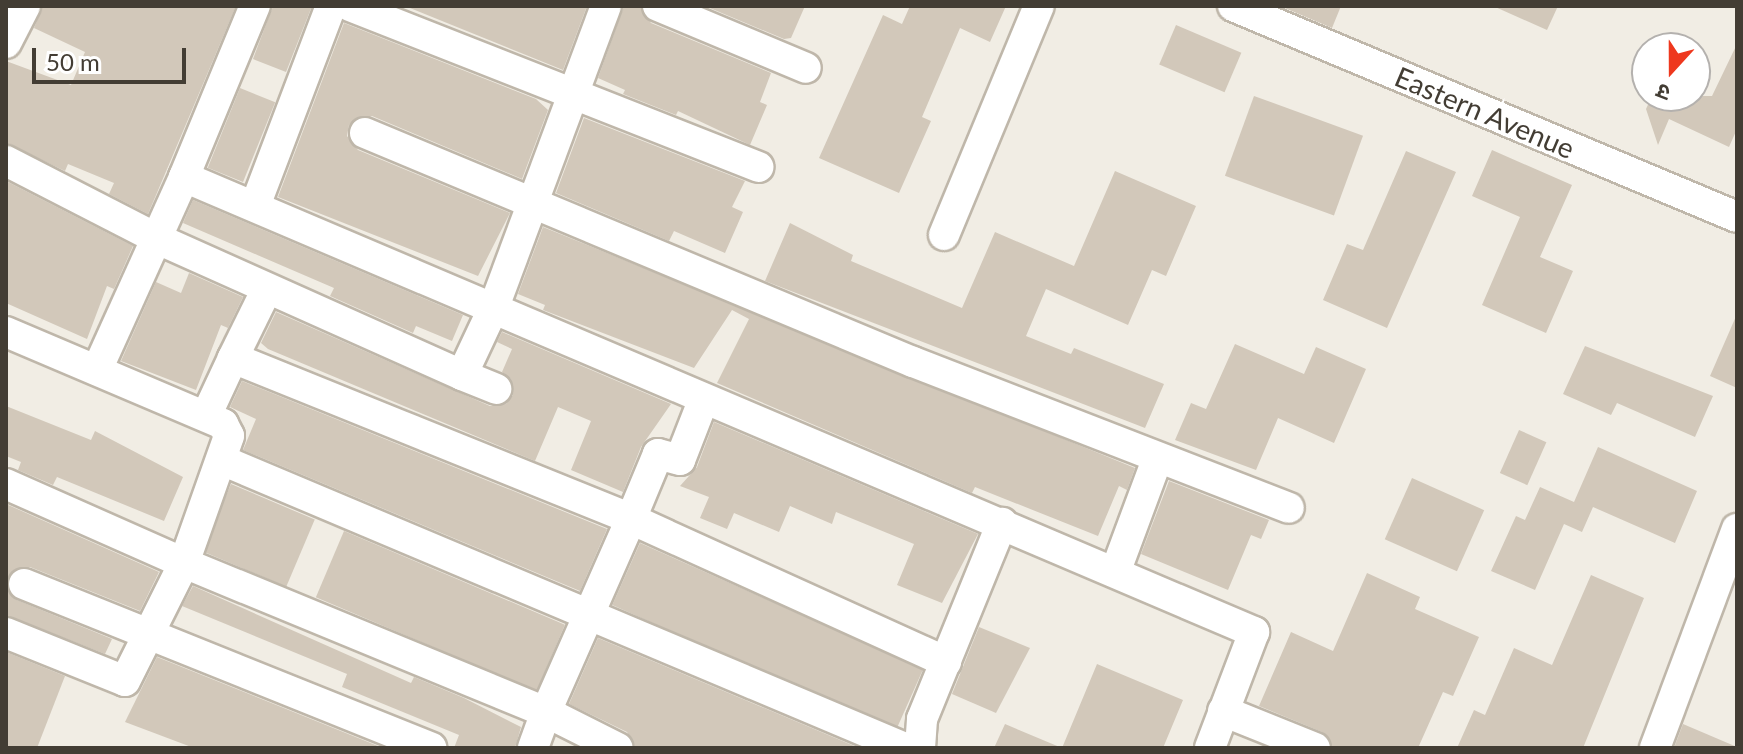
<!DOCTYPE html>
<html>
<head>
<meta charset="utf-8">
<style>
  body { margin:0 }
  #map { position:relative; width:1743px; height:754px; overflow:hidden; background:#f1ede4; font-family:Lato,"Noto Sans Devanagari",sans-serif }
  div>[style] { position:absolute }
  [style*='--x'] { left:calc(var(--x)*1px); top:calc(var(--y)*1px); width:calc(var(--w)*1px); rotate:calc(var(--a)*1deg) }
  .building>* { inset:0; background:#d2c8ba; transform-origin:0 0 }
  .roads { filter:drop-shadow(2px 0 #bfb7aa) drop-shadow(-2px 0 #bfb7aa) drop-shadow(0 2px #bfb7aa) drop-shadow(0 -2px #bfb7aa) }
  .minor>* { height:30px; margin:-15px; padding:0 15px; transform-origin:15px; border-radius:15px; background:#fff }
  span { translate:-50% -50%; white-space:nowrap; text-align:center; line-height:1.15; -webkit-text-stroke:7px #fff; paint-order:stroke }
  .street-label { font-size:28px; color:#433d34 }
  .frame { position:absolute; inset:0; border:8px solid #433d34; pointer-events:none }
  .north { position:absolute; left:1631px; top:32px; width:80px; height:80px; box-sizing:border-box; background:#fff; border:2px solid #b4b1ae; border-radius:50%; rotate:201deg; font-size:22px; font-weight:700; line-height:32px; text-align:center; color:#433d34 }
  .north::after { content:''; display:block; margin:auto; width:28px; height:36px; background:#ee381e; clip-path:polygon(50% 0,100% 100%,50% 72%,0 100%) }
  .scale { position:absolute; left:32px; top:48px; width:154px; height:36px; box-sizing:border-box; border:4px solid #433d34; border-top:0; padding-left:10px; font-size:24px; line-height:28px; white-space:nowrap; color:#433d34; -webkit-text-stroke:6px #fff; paint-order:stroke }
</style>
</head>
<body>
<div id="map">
  <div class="building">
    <i style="clip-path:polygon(43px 6px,236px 6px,148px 214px,109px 194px,114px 183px,68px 164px,65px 171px,6px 143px,6px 61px,71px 85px,85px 52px,34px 28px)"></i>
    <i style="clip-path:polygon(273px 6px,312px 6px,286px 72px,253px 59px)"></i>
    <i style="clip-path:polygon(405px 6px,587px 6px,563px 70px)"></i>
    <i style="clip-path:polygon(624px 6px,640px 6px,651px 23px,771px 73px,760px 102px,767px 105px,750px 145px,678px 111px,676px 115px,623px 94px,625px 90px,598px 78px)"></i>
    <i style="clip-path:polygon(705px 6px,805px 6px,791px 38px,784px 39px)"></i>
    <i style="clip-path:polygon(910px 6px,1006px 6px,990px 42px,960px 28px,922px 117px,931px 121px,899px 193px,819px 158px,883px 15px,902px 24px)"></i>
    <i style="clip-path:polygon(1280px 6px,1341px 6px,1332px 28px)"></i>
    <i style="clip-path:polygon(1493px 6px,1558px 6px,1547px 30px)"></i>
    <i style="clip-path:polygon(344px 23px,536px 99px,548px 110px,522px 179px,372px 116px,349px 125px,347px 136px,358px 150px,510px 213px,478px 276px,278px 197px)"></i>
    <i style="left:1176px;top:25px;width:71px;height:43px;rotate:23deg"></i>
    <i style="clip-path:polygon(1737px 44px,1737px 129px,1729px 147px,1669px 119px,1658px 145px,1646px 109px,1652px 96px,1712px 96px)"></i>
    <i style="left:240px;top:88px;width:38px;height:86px;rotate:22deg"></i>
    <i style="left:1254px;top:96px;width:116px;height:85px;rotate:20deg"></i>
    <i style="clip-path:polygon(584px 118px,745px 181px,732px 207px,743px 212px,725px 253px,674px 231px,669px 241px,556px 193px)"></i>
    <i style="clip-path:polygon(1492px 150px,1572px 185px,1540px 257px,1573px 271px,1546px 333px,1482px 305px,1520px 217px,1472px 196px)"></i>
    <i style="clip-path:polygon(1406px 151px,1456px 172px,1387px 328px,1323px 300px,1347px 244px,1363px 250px)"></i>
    <i style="clip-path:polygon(1115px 171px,1196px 206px,1166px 276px,1152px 270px,1128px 325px,1046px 289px,1026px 336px,1071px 354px,1074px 348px,1164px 384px,1145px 428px,765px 281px,790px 223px,853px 255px,851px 261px,962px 308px,995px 232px,1074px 266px)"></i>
    <i style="clip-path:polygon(6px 181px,133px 246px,114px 289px,107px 286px,87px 339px,6px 303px)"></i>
    <i style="clip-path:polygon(193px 200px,463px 315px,452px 341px,416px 326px,413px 333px,330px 296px,334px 288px,183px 223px)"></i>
    <i style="clip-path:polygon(543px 227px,1135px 468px,1127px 490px,1119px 486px,1098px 536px,975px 487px,972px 493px,717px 383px,749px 319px,732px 310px,694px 368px,543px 310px,545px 305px,518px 294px)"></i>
    <i style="clip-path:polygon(189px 273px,243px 297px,228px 328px,221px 325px,196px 390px,121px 361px,156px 282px,181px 293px)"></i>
    <i style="clip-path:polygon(276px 312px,490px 406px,506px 404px,513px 395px,511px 379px,502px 372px,512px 349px,497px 342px,502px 332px,671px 404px,641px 447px,623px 492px,571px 470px,591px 421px,558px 407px,535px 461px,268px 349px,261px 343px)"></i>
    <i style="clip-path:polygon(1737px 314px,1737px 388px,1710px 376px)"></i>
    <i style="clip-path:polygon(1235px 344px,1304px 374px,1316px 347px,1366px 369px,1334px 443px,1278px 418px,1256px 470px,1175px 440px,1191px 403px,1206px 409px)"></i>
    <i style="clip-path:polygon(1585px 346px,1713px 396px,1695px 437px,1617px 403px,1611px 415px,1563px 394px)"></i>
    <i style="clip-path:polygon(242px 381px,607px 529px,580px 591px,243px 450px,256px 419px,230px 407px)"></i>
    <i style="clip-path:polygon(6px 406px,91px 440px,95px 431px,183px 477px,164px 521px,57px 477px,53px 485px,18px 470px,21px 462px,6px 456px)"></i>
    <i style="clip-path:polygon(714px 422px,978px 534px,942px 603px,897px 585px,914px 544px,836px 512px,832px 524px,790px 506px,779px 532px,734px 513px,727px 529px,700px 518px,709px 497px,680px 486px,697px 467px)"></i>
    <i style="left:1519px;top:430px;width:30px;height:47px;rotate:24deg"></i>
    <i style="clip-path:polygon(1598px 447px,1697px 491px,1675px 543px,1593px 507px,1582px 532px,1564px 524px,1535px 590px,1491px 571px,1516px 516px,1525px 520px,1540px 487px,1574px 502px)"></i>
    <i style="left:1412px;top:478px;width:79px;height:67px;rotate:24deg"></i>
    <i style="clip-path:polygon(1169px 481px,1269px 520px,1261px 539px,1251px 535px,1228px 590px,1141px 554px)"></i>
    <i style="left:231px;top:484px;width:91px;height:73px;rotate:23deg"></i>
    <i style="clip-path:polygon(6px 504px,159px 572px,140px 611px,30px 567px,8px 577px,6px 587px,17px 600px,112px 639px,105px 654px,6px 615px)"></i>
    <i style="left:344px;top:531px;width:240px;height:72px;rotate:23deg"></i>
    <i style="left:640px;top:543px;width:310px;height:68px;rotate:24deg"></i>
    <i style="clip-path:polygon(1367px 573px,1420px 597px,1415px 609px,1479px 637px,1453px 696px,1443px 692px,1418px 748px,1333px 748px,1322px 732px,1259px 706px,1291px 632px,1333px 651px)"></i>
    <i style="clip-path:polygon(1591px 575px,1644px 598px,1583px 748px,1457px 748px,1474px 710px,1485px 715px,1514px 648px,1552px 665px)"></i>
    <i style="clip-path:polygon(193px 586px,411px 683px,414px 677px,464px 698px,521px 727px,515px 748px,454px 748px,459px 735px,342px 687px,347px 674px,182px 606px)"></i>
    <i style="clip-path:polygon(979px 627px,1030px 648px,996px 713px,952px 694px)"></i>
    <i style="clip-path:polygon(598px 638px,859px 748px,636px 748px,627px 732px,569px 704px)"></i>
    <i style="clip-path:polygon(6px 652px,65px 676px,37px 748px,6px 748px)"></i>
    <i style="clip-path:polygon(157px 657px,383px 748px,194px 748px,125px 722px)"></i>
    <i style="clip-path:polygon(1097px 664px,1183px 700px,1163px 748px,994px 748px,1005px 724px,1062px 748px)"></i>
    <i style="clip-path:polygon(1683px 724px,1737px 747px,1737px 748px,1674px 748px)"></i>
  </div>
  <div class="roads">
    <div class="minor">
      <i style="--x:350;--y:6;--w:439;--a:21.5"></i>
      <i style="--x:658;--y:6;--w:160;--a:22.7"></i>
      <i style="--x:1233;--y:6;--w:546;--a:22.72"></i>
      <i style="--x:6;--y:43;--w:42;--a:-62.8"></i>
      <i style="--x:365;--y:133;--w:594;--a:22.68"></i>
      <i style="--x:913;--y:362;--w:403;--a:21.2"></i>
      <i style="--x:6;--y:161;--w:173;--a:27.2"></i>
      <i style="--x:160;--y:240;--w:331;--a:24.1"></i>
      <i style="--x:462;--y:375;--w:75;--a:-64.8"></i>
      <i style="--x:494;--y:307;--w:321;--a:-69.6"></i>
      <i style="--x:184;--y:177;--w:185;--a:-67.5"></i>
      <i style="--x:255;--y:206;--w:214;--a:-69.2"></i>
      <i style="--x:944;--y:235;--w:248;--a:-67.5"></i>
      <i style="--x:6;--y:332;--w:236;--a:23"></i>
      <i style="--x:223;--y:424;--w:13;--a:63"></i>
      <i style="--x:229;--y:436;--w:135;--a:109.5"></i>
      <i style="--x:184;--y:563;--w:195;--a:-156.1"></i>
      <i style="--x:233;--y:358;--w:77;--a:-63.8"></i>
      <i style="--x:97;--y:370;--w:212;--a:-65.7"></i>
      <i style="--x:184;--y:177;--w:1163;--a:23.04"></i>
      <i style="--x:1254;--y:632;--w:124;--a:110.8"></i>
      <i style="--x:462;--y:375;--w:37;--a:22"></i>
      <i style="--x:703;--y:401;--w:63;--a:111.3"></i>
      <i style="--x:680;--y:460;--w:23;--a:-165"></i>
      <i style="--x:658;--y:454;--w:70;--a:112.6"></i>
      <i style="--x:631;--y:519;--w:346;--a:24.4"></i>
      <i style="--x:206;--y:416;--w:64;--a:-65"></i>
      <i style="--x:233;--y:358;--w:429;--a:22"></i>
      <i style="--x:631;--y:519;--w:211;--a:113.8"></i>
      <i style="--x:546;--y:712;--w:80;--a:26.6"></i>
      <i style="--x:224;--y:461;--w:739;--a:22.85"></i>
      <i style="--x:1116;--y:570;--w:117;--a:-69.6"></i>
      <i style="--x:24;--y:584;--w:439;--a:21.9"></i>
      <i style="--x:6;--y:633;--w:128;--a:22"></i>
      <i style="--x:125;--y:681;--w:132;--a:-63.4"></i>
      <i style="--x:184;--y:563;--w:391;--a:22.4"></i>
      <i style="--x:546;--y:712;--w:38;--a:110"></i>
      <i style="--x:1223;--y:711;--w:99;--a:21.9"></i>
      <i style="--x:920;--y:748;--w:29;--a:-86"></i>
      <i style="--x:922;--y:719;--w:212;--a:-67.8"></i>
      <i style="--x:1655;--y:748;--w:234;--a:-69.5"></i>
    </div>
  </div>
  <div class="street-label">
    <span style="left:1485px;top:112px;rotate:23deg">Eastern Avenue</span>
  </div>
  <div class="frame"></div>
  <div class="north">उ</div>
  <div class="scale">50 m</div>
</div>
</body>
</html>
